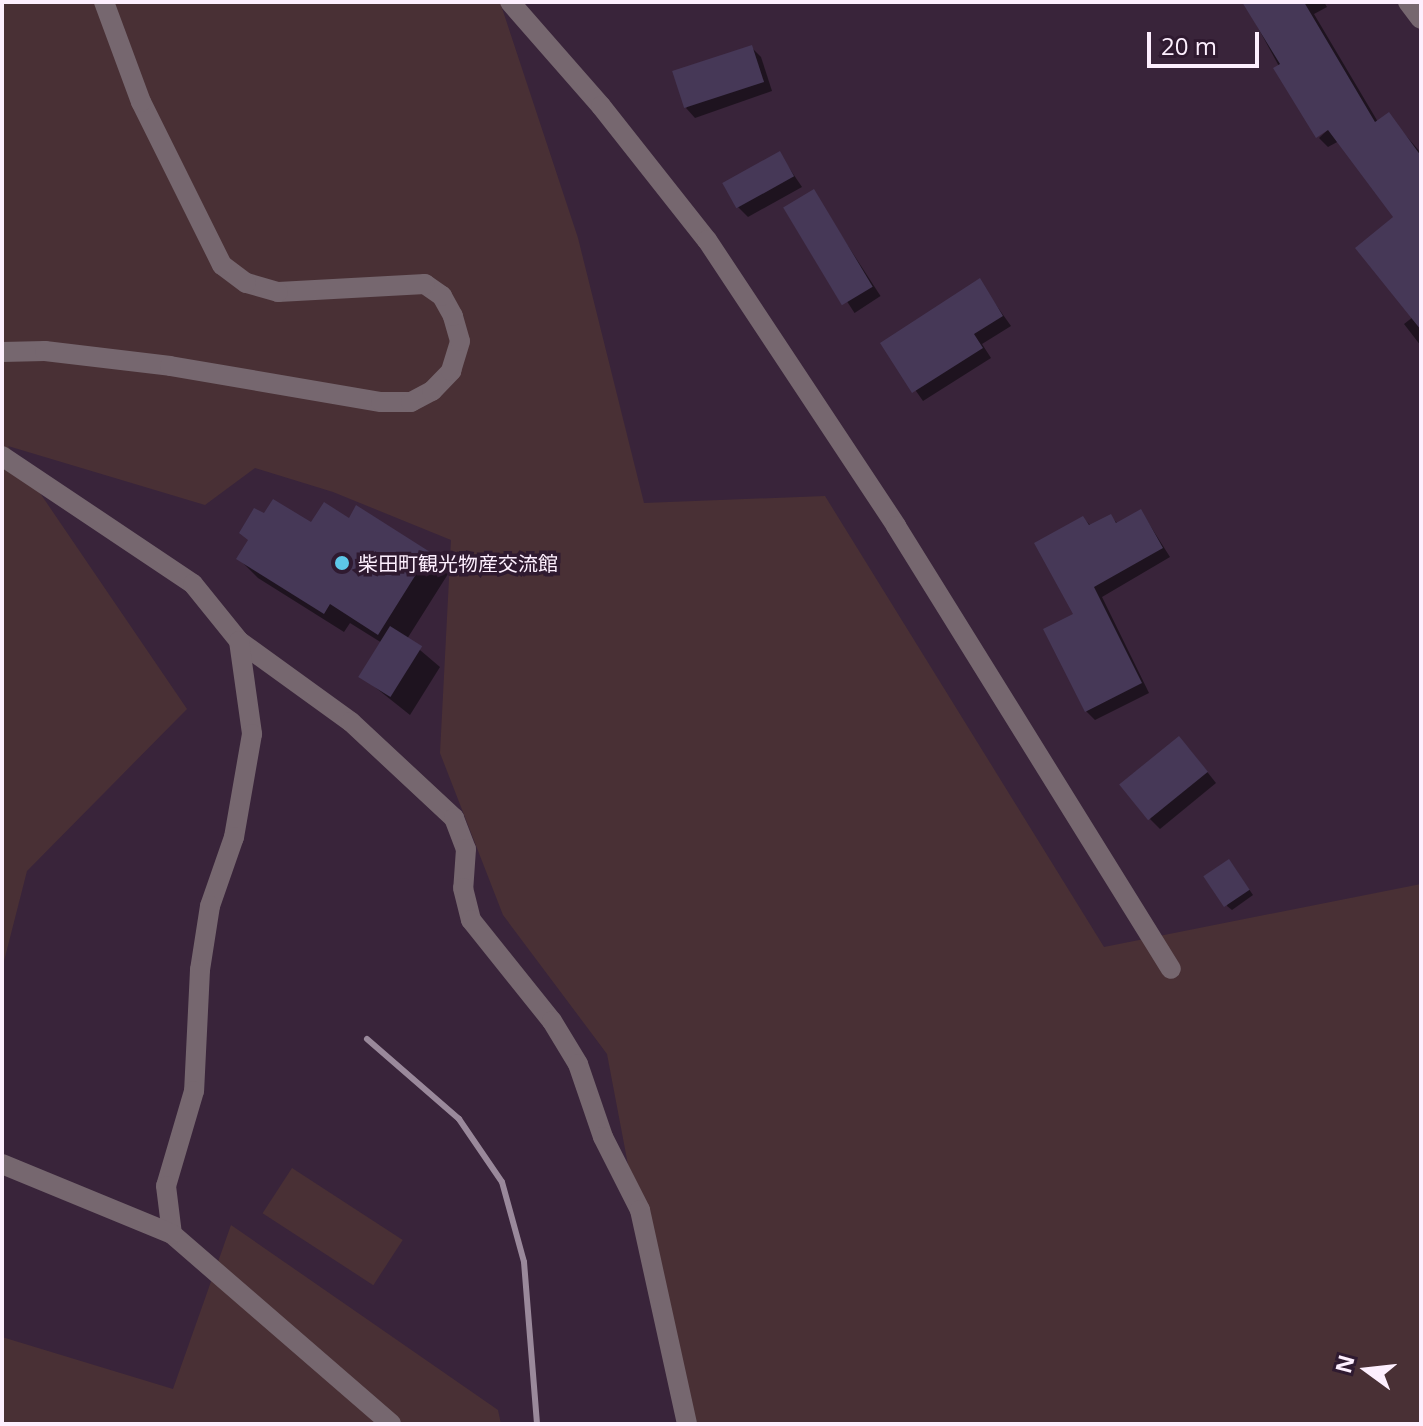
<!DOCTYPE html>
<html>
<head>
<meta charset="utf-8">
<style>
  body { margin:0 }
  #map { position:relative; width:1423px; height:1426px; overflow:hidden; background:#39243a; font-family:"Open Sans","Noto Sans JP",sans-serif }
  div>[style] { position:absolute }
  [style*='--x'] { left:calc(var(--x)*1px); top:calc(var(--y)*1px); width:calc(var(--w)*1px); rotate:calc(var(--a)*1deg) }
  .green>* { inset:0; background:#493035; transform-origin:0 0 }
  .shadow>* { inset:0; background:#0007; transform-origin:0 0 }
  .building>* { inset:0; background:#463857; transform-origin:0 0 }
  .minor>* { height:20px; margin:-10px; padding:0 10px; transform-origin:10px; border-radius:10px; background:#76676f }
  .rail>* { height:6px; margin:-3px; padding:0 3px; transform-origin:3px; border-radius:3px; background:#9a899b }
  .dots>* { width:22px; height:22px; translate:-50% -50%; box-sizing:border-box; border:4px solid #2f1a30; border-radius:50% }
  span { translate:-50% -50%; white-space:nowrap; text-align:center; line-height:1.15; -webkit-text-stroke:7px #2f1a30; paint-order:stroke }
  .poi-label { font-size:20px; color:#fdeffe }
  .left { translate:0 -50%; text-align:left }
  .frame { position:absolute; inset:0; border:4px solid #fdeffe; pointer-events:none }
  .north { position:absolute; left:1327px; top:1330px; width:80px; height:80px; -webkit-text-stroke:6px #2f1a30; paint-order:stroke; rotate:285deg; font-size:22px; font-weight:700; line-height:32px; text-align:center; color:#fdeffe }
  .north::after { content:''; display:block; margin:auto; width:28px; height:36px; background:#fdeffe; clip-path:polygon(50% 0,100% 100%,50% 72%,0 100%) }
  .scale { position:absolute; left:1147px; top:32px; width:112px; height:36px; box-sizing:border-box; border:4px solid #fdeffe; border-top:0; padding-left:10px; font-size:24px; line-height:28px; white-space:nowrap; color:#fdeffe; -webkit-text-stroke:6px #2f1a30; paint-order:stroke }
</style>
</head>
<body>
<div id="map">
  <div class="green">
    <i style="clip-path:polygon(2px 2px,500px 2px,578px 238px,644px 503px,825px 496px,1104px 947px,1421px 884px,1421px 1424px,688px 1424px,673px 1402px,607px 1054px,503px 915px,440px 753px,451px 540px,333px 492px,255px 468px,205px 505px,8px 446px,187px 709px,27px 871px,2px 969px)"></i>
    <i style="left:292px;top:1168px;width:132px;height:54px;rotate:33deg"></i>
    <i style="clip-path:polygon(231px 1225px,498px 1410px,501px 1424px,2px 1424px,2px 1337px,173px 1389px)"></i>
  </div>
  <div class="shadow">
    <i style="clip-path:polygon(1244px 2px,1324px 2px,1327px 7px,1314px 14px,1378px 122px,1388px 115px,1421px 153px,1421px 346px,1404px 324px,1413px 317px,1395px 217px,1339px 141px,1328px 147px,1319px 138px,1335px 123px,1317px 136px)"></i>
    <i style="clip-path:polygon(751px 47px,761px 57px,772px 91px,695px 118px,686px 108px)"></i>
    <i style="clip-path:polygon(779px 153px,802px 187px,748px 217px,738px 207px)"></i>
    <i style="left:813px;top:192px;width:124px;height:31px;rotate:57deg"></i>
    <i style="clip-path:polygon(979px 281px,1011px 326px,982px 344px,991px 358px,923px 401px,883px 344px)"></i>
    <i style="clip-path:polygon(1141px 511px,1170px 557px,1102px 597px,1149px 693px,1095px 720px,1086px 711px,1076px 615px,1083px 518px,1091px 526px,1111px 517px,1118px 524px)"></i>
    <i style="clip-path:polygon(265px 516px,312px 525px,350px 521px,429px 554px,448px 574px,407px 639px,440px 667px,410px 715px,361px 676px,382px 643px,350px 623px,344px 632px,258px 578px,238px 558px)"></i>
    <i style="clip-path:polygon(1189px 749px,1216px 783px,1160px 829px,1150px 819px)"></i>
    <i style="clip-path:polygon(1233px 866px,1253px 895px,1232px 910px,1227px 906px)"></i>
  </div>
  <div class="building">
    <i style="clip-path:polygon(1242px 2px,1304px 2px,1375px 122px,1389px 112px,1421px 156px,1421px 330px,1355px 248px,1393px 217px,1328px 130px,1316px 138px,1273px 68px,1280px 64px)"></i>
    <i style="left:752px;top:45px;width:39px;height:84px;rotate:72deg"></i>
    <i style="left:780px;top:151px;width:29px;height:66px;rotate:61deg"></i>
    <i style="left:814px;top:189px;width:114px;height:36px;rotate:59deg"></i>
    <i style="clip-path:polygon(980px 278px,1003px 316px,974px 334px,983px 348px,912px 393px,880px 343px)"></i>
    <i style="clip-path:polygon(273px 499px,311px 522px,324px 502px,349px 518px,356px 505px,430px 552px,378px 635px,330px 604px,324px 614px,236px 559px,248px 540px,239px 533px,254px 508px,264px 513px)"></i>
    <i style="clip-path:polygon(1141px 509px,1163px 548px,1094px 587px,1142px 683px,1085px 712px,1043px 629px,1073px 614px,1034px 543px,1083px 516px,1089px 525px,1111px 514px,1116px 523px)"></i>
    <i style="left:390px;top:626px;width:38px;height:60px;rotate:32deg"></i>
    <i style="left:1179px;top:736px;width:46px;height:77px;rotate:51deg"></i>
    <i style="left:1229px;top:859px;width:37px;height:31px;rotate:56deg"></i>
  </div>
  <div class="minor">
    <i style="--x:510;--y:2;--w:138;--a:48.8"></i>
    <i style="--x:601;--y:106;--w:171;--a:51.7"></i>
    <i style="--x:707;--y:240;--w:343;--a:56.5"></i>
    <i style="--x:896;--y:526;--w:521;--a:58.17"></i>
    <i style="--x:1408;--y:2;--w:21;--a:53"></i>
    <i style="--x:2;--y:352;--w:43;--a:-1.3"></i>
    <i style="--x:45;--y:351;--w:126;--a:6.8"></i>
    <i style="--x:170;--y:366;--w:214;--a:9.7"></i>
    <i style="--x:381;--y:402;--w:30;--a:0"></i>
    <i style="--x:411;--y:402;--w:24;--a:-28"></i>
    <i style="--x:432;--y:391;--w:28;--a:-46"></i>
    <i style="--x:451;--y:371;--w:31;--a:-73"></i>
    <i style="--x:460;--y:341;--w:26;--a:-106"></i>
    <i style="--x:453;--y:316;--w:23;--a:-119"></i>
    <i style="--x:442;--y:296;--w:21;--a:-145"></i>
    <i style="--x:425;--y:284;--w:147;--a:176.9"></i>
    <i style="--x:278;--y:292;--w:33;--a:-164"></i>
    <i style="--x:246;--y:283;--w:30;--a:-143"></i>
    <i style="--x:222;--y:265;--w:182;--a:-116.4"></i>
    <i style="--x:141;--y:102;--w:107;--a:-110.3"></i>
    <i style="--x:2;--y:456;--w:230;--a:33.8"></i>
    <i style="--x:193;--y:584;--w:73;--a:51.1"></i>
    <i style="--x:239;--y:641;--w:138;--a:35.9"></i>
    <i style="--x:351;--y:722;--w:141;--a:43"></i>
    <i style="--x:454;--y:818;--w:33;--a:69"></i>
    <i style="--x:466;--y:849;--w:39;--a:94"></i>
    <i style="--x:463;--y:888;--w:33;--a:76"></i>
    <i style="--x:471;--y:920;--w:129;--a:51.3"></i>
    <i style="--x:552;--y:1021;--w:50;--a:58.8"></i>
    <i style="--x:578;--y:1064;--w:77;--a:71.1"></i>
    <i style="--x:603;--y:1137;--w:82;--a:63.1"></i>
    <i style="--x:640;--y:1210;--w:219;--a:77.6"></i>
    <i style="--x:239;--y:641;--w:94;--a:82"></i>
    <i style="--x:252;--y:734;--w:105;--a:99.9"></i>
    <i style="--x:234;--y:837;--w:73;--a:109.2"></i>
    <i style="--x:210;--y:906;--w:65;--a:98.9"></i>
    <i style="--x:200;--y:970;--w:121;--a:92.8"></i>
    <i style="--x:194;--y:1091;--w:99;--a:106.4"></i>
    <i style="--x:166;--y:1186;--w:48;--a:82.9"></i>
    <i style="--x:172;--y:1234;--w:290;--a:40.9"></i>
    <i style="--x:2;--y:1164;--w:184;--a:22.4"></i>
  </div>
  <div class="rail">
    <i style="--x:367;--y:1039;--w:122;--a:41"></i>
    <i style="--x:459;--y:1119;--w:76;--a:55.7"></i>
    <i style="--x:502;--y:1182;--w:83;--a:74.6"></i>
    <i style="--x:524;--y:1262;--w:163;--a:85.4"></i>
  </div>
  <div class="dots">
    <i style="left:342px;top:563px;background:#5dc7e8"></i>
  </div>
  <div class="poi-label">
    <span class="left" style="left:358px;top:563px">柴田町観光物産交流館</span>
  </div>
  <div class="frame"></div>
  <div class="north">N</div>
  <div class="scale">20 m</div>
</div>
</body>
</html>
